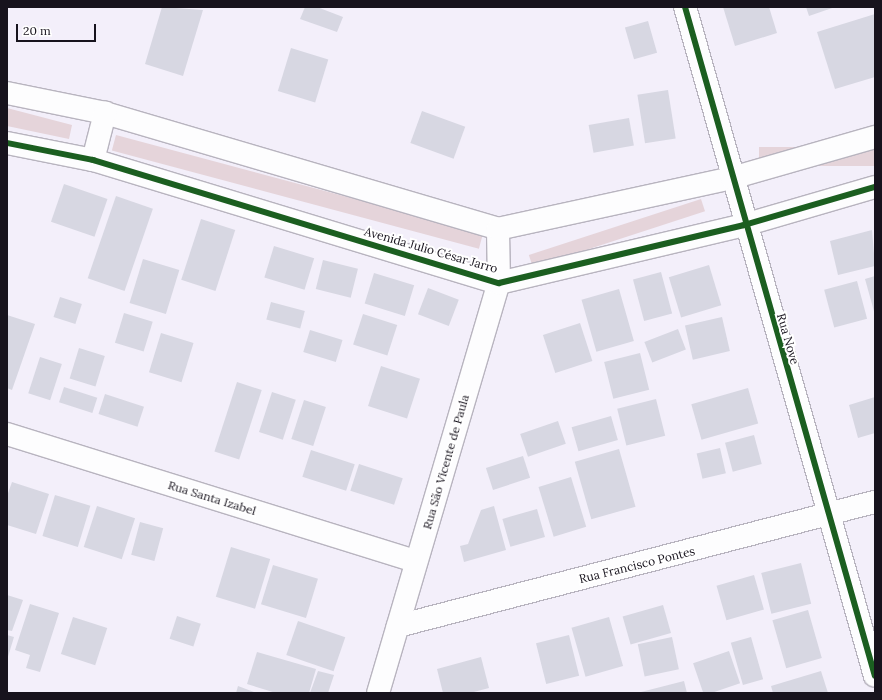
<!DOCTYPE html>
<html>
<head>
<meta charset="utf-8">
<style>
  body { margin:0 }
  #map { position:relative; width:882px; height:700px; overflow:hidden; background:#f3effa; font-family:Lora,serif }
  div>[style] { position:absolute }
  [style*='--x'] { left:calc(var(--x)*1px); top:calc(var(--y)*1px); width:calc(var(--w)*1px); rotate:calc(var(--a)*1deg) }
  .green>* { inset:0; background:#e5d4da; transform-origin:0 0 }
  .building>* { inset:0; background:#d7d7e2; transform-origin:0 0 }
  .roads { filter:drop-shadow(1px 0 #b8b4bf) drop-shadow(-1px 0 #b8b4bf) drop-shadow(0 1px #b8b4bf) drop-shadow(0 -1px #b8b4bf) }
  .minor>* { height:22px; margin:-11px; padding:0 11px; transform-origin:11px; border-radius:11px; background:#fdfdfe }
  .tertiary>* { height:22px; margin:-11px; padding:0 11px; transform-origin:11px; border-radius:11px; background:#fdfdfe }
  .cycleway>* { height:6px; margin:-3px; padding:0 3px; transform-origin:3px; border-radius:3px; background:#1b5e20 }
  span { translate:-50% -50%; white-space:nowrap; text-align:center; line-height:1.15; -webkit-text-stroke:4px #fff; paint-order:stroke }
  .street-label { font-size:12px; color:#17131d }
  .frame { position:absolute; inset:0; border:8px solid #17131d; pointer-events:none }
  .scale { position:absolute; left:16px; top:24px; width:80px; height:18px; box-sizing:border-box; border:2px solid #17131d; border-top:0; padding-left:5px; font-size:12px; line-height:14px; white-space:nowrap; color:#17131d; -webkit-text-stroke:3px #fff; paint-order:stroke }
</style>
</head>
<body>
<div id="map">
  <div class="green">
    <i style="clip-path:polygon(7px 108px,72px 125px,69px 139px,7px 126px)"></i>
    <i style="left:116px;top:135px;width:380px;height:16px;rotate:15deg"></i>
    <i style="left:875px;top:147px;width:19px;height:116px;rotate:90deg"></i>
    <i style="left:701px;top:199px;width:13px;height:181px;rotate:72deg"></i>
  </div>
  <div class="building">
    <i style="clip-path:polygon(162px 7px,203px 10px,183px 76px,145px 64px)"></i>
    <i style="clip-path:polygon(305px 7px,317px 7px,343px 17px,337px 32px,300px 19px)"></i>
    <i style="clip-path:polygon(723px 7px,769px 7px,777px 33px,735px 46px)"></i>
    <i style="clip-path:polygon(806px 7px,835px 7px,809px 16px)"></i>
    <i style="clip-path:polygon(875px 14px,875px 77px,835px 89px,817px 32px)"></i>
    <i style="left:648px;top:21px;width:33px;height:24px;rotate:74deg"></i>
    <i style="left:291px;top:48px;width:39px;height:45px;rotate:17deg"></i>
    <i style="left:668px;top:90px;width:49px;height:31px;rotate:81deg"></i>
    <i style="left:422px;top:111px;width:46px;height:34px;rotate:20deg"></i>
    <i style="left:629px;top:118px;width:28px;height:41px;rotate:80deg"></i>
    <i style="left:64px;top:184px;width:46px;height:40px;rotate:19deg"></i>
    <i style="left:116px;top:196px;width:39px;height:87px;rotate:19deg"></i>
    <i style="left:201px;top:219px;width:36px;height:64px;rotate:18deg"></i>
    <i style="clip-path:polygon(872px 230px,875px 266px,838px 275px,830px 241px)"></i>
    <i style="left:274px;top:246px;width:42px;height:33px;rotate:17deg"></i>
    <i style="left:143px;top:259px;width:38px;height:46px;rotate:17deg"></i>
    <i style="left:323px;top:260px;width:36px;height:30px;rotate:14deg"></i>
    <i style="left:709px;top:265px;width:42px;height:42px;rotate:73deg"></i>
    <i style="left:661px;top:272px;width:43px;height:29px;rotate:75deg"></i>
    <i style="left:374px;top:273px;width:42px;height:32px;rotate:17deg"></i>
    <i style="clip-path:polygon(875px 276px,875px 315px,865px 279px)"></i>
    <i style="left:857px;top:281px;width:39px;height:34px;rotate:75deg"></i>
    <i style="left:428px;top:288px;width:33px;height:28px;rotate:21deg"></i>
    <i style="left:619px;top:289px;width:54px;height:39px;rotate:74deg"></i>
    <i style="left:60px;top:297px;width:23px;height:21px;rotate:18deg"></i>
    <i style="left:271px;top:302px;width:35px;height:18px;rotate:15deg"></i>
    <i style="left:124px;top:313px;width:30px;height:31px;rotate:17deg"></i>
    <i style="left:363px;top:314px;width:36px;height:32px;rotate:18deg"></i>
    <i style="clip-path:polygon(7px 315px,35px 324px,12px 390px,7px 388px)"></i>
    <i style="left:722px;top:317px;width:35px;height:38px;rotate:77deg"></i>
    <i style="left:580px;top:323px;width:40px;height:39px;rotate:72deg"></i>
    <i style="left:678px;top:329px;width:22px;height:36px;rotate:69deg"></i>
    <i style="left:310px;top:330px;width:34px;height:23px;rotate:17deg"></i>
    <i style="left:161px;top:333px;width:34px;height:41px;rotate:17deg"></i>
    <i style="left:79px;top:348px;width:27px;height:32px;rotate:17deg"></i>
    <i style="left:640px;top:353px;width:38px;height:37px;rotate:76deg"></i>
    <i style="left:40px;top:357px;width:23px;height:38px;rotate:18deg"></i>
    <i style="left:381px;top:366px;width:41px;height:42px;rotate:18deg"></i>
    <i style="left:237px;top:382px;width:26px;height:73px;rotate:18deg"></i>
    <i style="left:64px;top:387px;width:35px;height:16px;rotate:18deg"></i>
    <i style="left:748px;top:388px;width:37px;height:59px;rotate:74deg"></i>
    <i style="left:272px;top:392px;width:25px;height:42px;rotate:18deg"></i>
    <i style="left:105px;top:394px;width:41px;height:21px;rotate:18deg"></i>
    <i style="clip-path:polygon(875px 397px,875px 433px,858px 438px,849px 405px)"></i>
    <i style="left:656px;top:399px;width:38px;height:40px;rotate:76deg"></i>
    <i style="left:304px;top:400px;width:23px;height:41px;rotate:18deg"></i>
    <i style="left:611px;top:416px;width:25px;height:41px;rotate:74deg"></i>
    <i style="left:558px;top:421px;width:24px;height:40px;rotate:71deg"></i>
    <i style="left:754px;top:435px;width:30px;height:30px;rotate:75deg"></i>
    <i style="left:720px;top:448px;width:26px;height:24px;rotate:77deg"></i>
    <i style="left:619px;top:449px;width:60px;height:46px;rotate:74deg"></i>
    <i style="left:311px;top:450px;width:46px;height:28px;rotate:18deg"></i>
    <i style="left:523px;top:456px;width:23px;height:39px;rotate:72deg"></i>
    <i style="left:359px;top:464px;width:46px;height:28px;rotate:18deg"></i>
    <i style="left:571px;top:477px;width:52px;height:34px;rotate:73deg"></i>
    <i style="clip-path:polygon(12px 482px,49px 494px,36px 534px,7px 525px,7px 496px)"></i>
    <i style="left:55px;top:495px;width:37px;height:43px;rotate:17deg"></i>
    <i style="left:97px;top:506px;width:40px;height:43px;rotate:18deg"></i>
    <i style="clip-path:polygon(494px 506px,506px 550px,464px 562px,460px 546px,468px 544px,481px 510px)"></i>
    <i style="left:537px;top:509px;width:29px;height:36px;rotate:74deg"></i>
    <i style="left:140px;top:522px;width:24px;height:34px;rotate:15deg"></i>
    <i style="left:231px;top:547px;width:41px;height:52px;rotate:17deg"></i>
    <i style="left:801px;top:563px;width:42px;height:41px;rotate:76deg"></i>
    <i style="left:273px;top:565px;width:47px;height:41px;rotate:17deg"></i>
    <i style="left:754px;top:575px;width:36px;height:39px;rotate:74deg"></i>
    <i style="clip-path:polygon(7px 595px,23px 600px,12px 631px,7px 630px)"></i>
    <i style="clip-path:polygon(30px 604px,59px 613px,40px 672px,26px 668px,30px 655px,15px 650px)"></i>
    <i style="left:663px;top:605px;width:29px;height:42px;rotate:74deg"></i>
    <i style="left:808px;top:610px;width:50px;height:37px;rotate:74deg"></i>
    <i style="left:177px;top:616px;width:25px;height:24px;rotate:18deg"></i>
    <i style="left:73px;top:617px;width:36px;height:39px;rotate:18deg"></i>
    <i style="left:609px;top:617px;width:51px;height:39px;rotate:74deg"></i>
    <i style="left:298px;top:621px;width:50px;height:36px;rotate:19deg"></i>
    <i style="clip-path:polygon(7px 635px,14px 637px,7px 660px)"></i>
    <i style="left:569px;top:635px;width:42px;height:34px;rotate:76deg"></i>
    <i style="left:672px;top:637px;width:33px;height:35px;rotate:78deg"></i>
    <i style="left:751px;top:637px;width:44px;height:21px;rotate:74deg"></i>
    <i style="left:729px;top:651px;width:34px;height:38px;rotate:71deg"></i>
    <i style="clip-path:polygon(257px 652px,316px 669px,309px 693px,276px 693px,247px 684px)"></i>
    <i style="clip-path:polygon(481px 657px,489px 688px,470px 693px,443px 693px,437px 669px)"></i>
    <i style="clip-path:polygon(318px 671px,334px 675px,328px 693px,310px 693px)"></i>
    <i style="clip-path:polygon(821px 671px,828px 693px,773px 693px,771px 686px)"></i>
    <i style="clip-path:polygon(684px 681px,687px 693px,641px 693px,641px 692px)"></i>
    <i style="clip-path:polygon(238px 686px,257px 693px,236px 693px)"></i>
  </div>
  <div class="roads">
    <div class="minor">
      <i style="--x:685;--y:7;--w:695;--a:74.15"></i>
      <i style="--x:7;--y:434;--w:428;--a:17.3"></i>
      <i style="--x:398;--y:626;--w:493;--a:-14.6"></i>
      <i style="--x:378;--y:693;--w:427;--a:-73.6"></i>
      <i style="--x:499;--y:283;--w:54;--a:-91.1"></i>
    </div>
    <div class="tertiary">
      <i style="--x:7;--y:93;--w:100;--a:11.5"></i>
      <i style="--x:105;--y:113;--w:410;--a:16.4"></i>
      <i style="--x:498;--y:229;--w:239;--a:-12.3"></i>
      <i style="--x:732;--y:178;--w:149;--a:-16"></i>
      <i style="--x:7;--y:143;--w:88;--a:11.2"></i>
      <i style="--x:93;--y:160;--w:424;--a:16.9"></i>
      <i style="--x:499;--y:283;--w:252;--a:-13.3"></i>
      <i style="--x:744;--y:225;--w:136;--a:-16.2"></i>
      <i style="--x:93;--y:160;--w:49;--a:-75.7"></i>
    </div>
  </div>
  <div class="cycleway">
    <i style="--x:685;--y:7;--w:695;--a:74.15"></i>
    <i style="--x:7;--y:143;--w:88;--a:11.2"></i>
    <i style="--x:93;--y:160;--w:424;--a:16.9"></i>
    <i style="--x:499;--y:283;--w:252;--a:-13.3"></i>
    <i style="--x:744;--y:225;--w:136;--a:-16.2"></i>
  </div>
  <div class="street-label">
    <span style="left:431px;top:250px;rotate:16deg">Avenida Julio César Jarro</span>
    <span style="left:788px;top:339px;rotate:74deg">Rua Nove</span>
    <span style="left:446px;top:462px;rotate:-74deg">Rua São Vicente de Paula</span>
    <span style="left:212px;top:498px;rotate:17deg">Rua Santa Izabel</span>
    <span style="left:637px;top:565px;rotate:-14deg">Rua Francisco Pontes</span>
  </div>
  <div class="frame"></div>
  <div class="scale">20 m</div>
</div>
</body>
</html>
